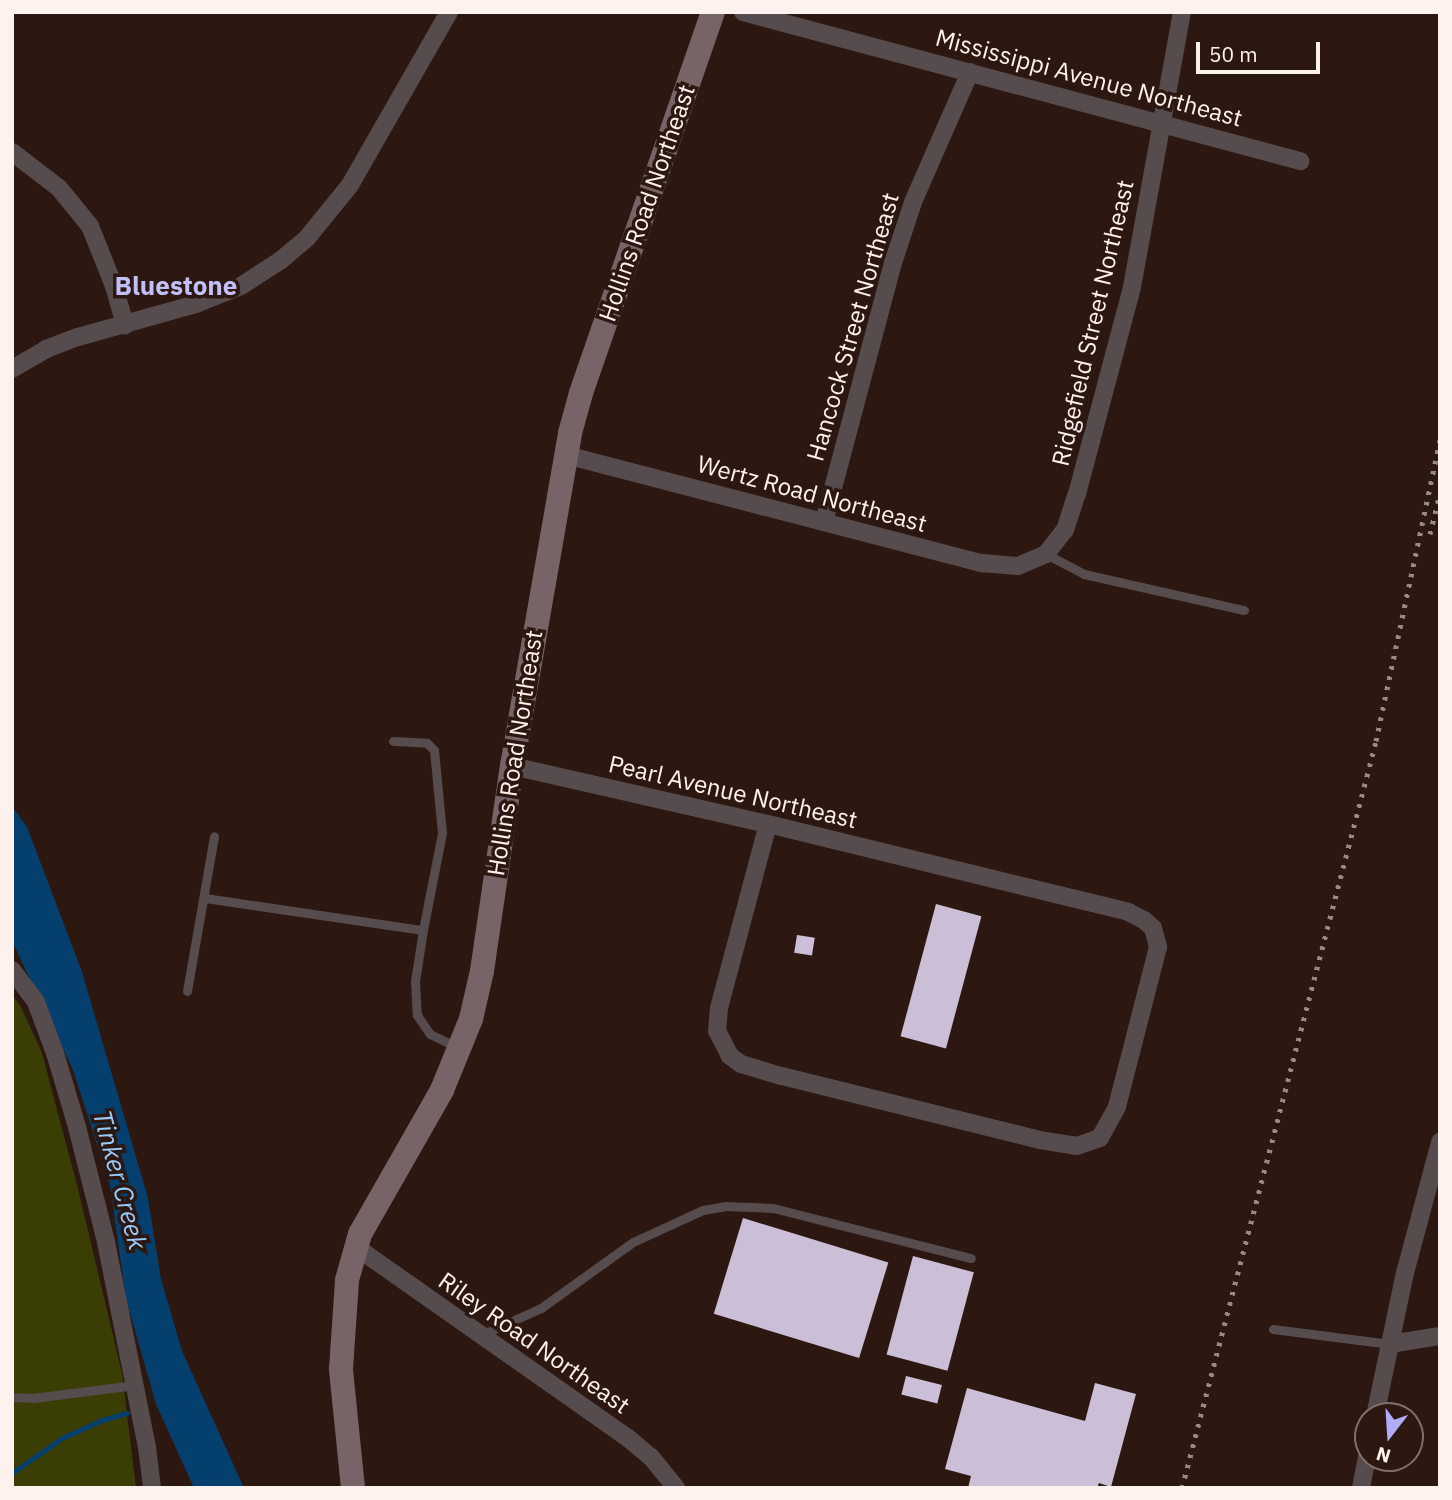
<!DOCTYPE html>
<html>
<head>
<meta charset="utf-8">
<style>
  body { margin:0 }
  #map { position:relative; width:1452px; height:1500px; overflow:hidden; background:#2c1810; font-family:"IBM Plex Sans",sans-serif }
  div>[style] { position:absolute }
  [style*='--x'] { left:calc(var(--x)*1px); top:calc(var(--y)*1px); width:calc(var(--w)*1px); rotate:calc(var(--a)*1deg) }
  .green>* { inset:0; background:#3b3e04 }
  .water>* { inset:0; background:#053f6d }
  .stream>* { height:5px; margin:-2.5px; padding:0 2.5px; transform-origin:2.5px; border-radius:2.5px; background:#053f6d }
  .building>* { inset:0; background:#cbbfd7; transform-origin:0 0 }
  .service>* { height:9px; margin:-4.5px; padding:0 4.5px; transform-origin:4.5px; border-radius:4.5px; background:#564b4d }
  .minor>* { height:18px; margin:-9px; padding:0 9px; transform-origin:9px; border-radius:9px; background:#564b4d }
  .secondary>* { height:24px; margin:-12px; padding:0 12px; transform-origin:12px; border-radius:12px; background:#766467 }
  .rail>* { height:5px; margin-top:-2.5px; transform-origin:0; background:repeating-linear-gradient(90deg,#988983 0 3.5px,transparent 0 10.5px) }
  span { translate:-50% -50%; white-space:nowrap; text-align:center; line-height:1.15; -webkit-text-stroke:7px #2c1810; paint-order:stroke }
  .street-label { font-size:24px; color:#fdf2ed }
  .neighbourhood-label { font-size:26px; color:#c2bef8; font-weight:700 }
  .water-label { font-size:26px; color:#98cbfe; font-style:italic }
  .frame { position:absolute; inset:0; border:14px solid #fdf2ed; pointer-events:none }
  .north { position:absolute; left:1354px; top:1402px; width:70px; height:70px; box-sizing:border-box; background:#2c1810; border:2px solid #806f68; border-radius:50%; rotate:197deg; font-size:19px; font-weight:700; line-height:28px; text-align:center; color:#fdf2ed }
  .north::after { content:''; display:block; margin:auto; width:24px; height:32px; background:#b3adf9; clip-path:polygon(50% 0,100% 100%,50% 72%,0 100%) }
  .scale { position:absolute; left:1196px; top:42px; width:124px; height:32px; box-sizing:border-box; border:4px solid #fdf2ed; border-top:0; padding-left:9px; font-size:21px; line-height:24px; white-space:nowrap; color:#fdf2ed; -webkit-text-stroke:5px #2c1810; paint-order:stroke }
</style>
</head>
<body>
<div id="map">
  <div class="green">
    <i style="clip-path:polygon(12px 995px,20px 1005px,42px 1053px,78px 1189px,122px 1373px,136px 1488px,12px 1488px)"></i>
  </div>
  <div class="water">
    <i style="clip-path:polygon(12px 806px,27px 827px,82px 972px,148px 1198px,161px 1279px,182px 1351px,244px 1488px,194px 1488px,156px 1404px,126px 1299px,110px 1185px,73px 1070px,12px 941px)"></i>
  </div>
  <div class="stream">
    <i style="--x:12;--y:1473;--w:61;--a:-35"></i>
    <i style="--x:62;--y:1438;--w:44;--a:-24.2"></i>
    <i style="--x:102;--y:1420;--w:26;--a:-16"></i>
  </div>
  <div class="building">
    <i style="left:936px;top:904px;width:47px;height:137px;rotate:15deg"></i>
    <i style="left:797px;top:935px;width:18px;height:18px;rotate:9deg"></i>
    <i style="left:743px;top:1218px;width:152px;height:100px;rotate:17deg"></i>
    <i style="left:913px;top:1256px;width:63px;height:102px;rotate:15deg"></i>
    <i style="left:906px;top:1376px;width:37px;height:19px;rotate:14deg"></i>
    <i style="clip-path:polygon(1095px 1383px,1136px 1394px,1111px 1487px,1099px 1483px,1097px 1488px,968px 1488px,971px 1476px,945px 1469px,967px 1388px,1085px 1421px)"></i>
  </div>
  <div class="service">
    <i style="--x:1046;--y:554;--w:43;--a:27.8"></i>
    <i style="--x:1084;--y:574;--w:164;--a:12.7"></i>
    <i style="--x:393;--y:741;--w:34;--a:3"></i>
    <i style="--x:427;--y:743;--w:10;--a:45"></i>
    <i style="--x:434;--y:750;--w:83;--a:84.5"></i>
    <i style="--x:442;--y:833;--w:99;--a:101.1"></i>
    <i style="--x:205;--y:898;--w:220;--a:8.4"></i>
    <i style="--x:423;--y:930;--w:52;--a:98.9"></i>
    <i style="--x:415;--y:981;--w:34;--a:87"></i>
    <i style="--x:417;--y:1015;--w:23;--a:56"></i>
    <i style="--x:430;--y:1034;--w:32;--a:26"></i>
    <i style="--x:187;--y:991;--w:157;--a:-80.1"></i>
    <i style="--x:1273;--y:1329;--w:118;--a:7.3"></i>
    <i style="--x:481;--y:1335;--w:66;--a:-24.2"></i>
    <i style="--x:541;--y:1308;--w:113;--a:-35.7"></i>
    <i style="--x:633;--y:1242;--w:77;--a:-24.6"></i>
    <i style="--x:703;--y:1210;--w:23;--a:-10"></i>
    <i style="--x:726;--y:1206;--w:47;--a:2.4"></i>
    <i style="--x:773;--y:1208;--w:204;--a:14.2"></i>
    <i style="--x:12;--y:1397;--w:21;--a:3"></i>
    <i style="--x:33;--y:1398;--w:103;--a:-7.3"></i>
  </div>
  <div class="minor">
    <i style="--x:743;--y:12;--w:577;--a:14.98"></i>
    <i style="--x:12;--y:152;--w:59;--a:37.5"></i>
    <i style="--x:59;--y:188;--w:49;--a:50.8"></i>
    <i style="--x:90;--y:226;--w:65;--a:68.2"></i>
    <i style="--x:114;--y:286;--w:41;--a:74.2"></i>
    <i style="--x:12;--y:369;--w:39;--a:-30"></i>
    <i style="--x:46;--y:349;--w:34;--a:-21"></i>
    <i style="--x:78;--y:337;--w:123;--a:-15.6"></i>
    <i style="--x:196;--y:304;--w:48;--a:-21.8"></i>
    <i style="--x:241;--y:286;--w:48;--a:-33"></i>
    <i style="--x:281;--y:260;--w:34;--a:-40"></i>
    <i style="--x:307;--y:238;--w:68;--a:-50.9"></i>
    <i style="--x:350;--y:185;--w:199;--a:-60.2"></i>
    <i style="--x:566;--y:455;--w:430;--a:14.6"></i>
    <i style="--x:982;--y:563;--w:36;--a:5"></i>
    <i style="--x:1018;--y:566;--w:30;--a:-23"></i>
    <i style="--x:1046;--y:554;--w:31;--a:-52"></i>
    <i style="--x:1065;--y:530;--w:38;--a:-72"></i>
    <i style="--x:1077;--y:494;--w:214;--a:-75.1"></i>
    <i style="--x:1132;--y:287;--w:280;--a:-79.7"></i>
    <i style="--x:824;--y:522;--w:268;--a:-75.1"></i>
    <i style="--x:893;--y:263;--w:64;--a:-71.8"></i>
    <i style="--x:913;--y:202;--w:142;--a:-66.3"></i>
    <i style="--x:512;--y:766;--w:262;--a:12.8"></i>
    <i style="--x:768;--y:824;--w:371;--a:13.7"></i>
    <i style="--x:1128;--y:912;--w:18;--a:27"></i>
    <i style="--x:1144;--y:920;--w:12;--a:42"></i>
    <i style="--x:1153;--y:928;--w:20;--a:75"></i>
    <i style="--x:1158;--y:947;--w:165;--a:104.4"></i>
    <i style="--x:1117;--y:1107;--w:35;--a:119"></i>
    <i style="--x:1100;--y:1138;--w:24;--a:161"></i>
    <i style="--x:1077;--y:1146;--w:37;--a:-171"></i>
    <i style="--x:1040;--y:1140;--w:267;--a:-166.1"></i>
    <i style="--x:781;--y:1076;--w:42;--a:-163.3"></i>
    <i style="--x:741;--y:1064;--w:14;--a:-144"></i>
    <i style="--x:730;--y:1056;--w:28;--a:-117"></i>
    <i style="--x:717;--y:1031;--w:23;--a:-85"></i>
    <i style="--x:719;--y:1008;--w:190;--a:-75.1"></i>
    <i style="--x:12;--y:970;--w:40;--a:53"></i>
    <i style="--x:36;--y:1002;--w:54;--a:69.6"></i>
    <i style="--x:55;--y:1053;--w:77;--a:73.4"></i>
    <i style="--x:77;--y:1127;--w:119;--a:75.8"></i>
    <i style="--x:106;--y:1242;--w:209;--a:78.7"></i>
    <i style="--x:147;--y:1447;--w:41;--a:83"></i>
    <i style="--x:356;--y:1247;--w:332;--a:35.1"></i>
    <i style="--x:628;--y:1438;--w:30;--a:40"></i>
    <i style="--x:651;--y:1457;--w:40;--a:51"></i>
    <i style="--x:1390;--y:1344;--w:51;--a:-9.1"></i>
    <i style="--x:1375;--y:1416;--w:146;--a:-78.2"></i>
    <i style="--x:1405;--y:1273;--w:136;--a:-75"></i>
    <i style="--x:1361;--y:1488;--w:38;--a:-79"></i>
  </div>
  <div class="secondary">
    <i style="--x:353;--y:1488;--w:120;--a:-95.8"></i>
    <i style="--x:341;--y:1369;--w:89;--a:-86.1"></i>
    <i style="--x:347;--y:1280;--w:48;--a:-74.2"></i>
    <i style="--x:360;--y:1234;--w:166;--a:-60.3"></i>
    <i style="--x:442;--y:1090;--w:77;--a:-67.8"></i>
    <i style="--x:471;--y:1019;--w:49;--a:-77.1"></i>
    <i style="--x:482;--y:971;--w:207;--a:-81.7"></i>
    <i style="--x:512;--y:766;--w:338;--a:-80.1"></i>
    <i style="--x:570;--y:433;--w:41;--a:-74.6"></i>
    <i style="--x:581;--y:393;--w:403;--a:-70.9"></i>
  </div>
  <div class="rail">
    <i style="--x:1430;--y:534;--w:42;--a:-76.3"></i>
    <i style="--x:1182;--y:1488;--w:772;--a:-75.44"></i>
    <i style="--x:1376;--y:741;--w:308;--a:-78"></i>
  </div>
  <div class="street-label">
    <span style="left:1089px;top:78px;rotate:15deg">Mississippi Avenue Northeast</span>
    <span style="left:647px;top:203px;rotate:-71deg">Hollins Road Northeast</span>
    <span style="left:1093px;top:323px;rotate:-77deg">Ridgefield Street Northeast</span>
    <span style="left:853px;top:327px;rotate:-74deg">Hancock Street Northeast</span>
    <span style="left:812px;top:494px;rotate:15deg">Wertz Road Northeast</span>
    <span style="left:515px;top:753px;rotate:-81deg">Hollins Road Northeast</span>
    <span style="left:733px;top:792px;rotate:13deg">Pearl Avenue Northeast</span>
    <span style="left:534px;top:1343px;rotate:35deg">Riley Road Northeast</span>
  </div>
  <div class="neighbourhood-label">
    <span style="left:176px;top:286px">Bluestone</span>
  </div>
  <div class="water-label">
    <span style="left:120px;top:1180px;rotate:75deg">Tinker Creek</span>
  </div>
  <div class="frame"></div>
  <div class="north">N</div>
  <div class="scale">50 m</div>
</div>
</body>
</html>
